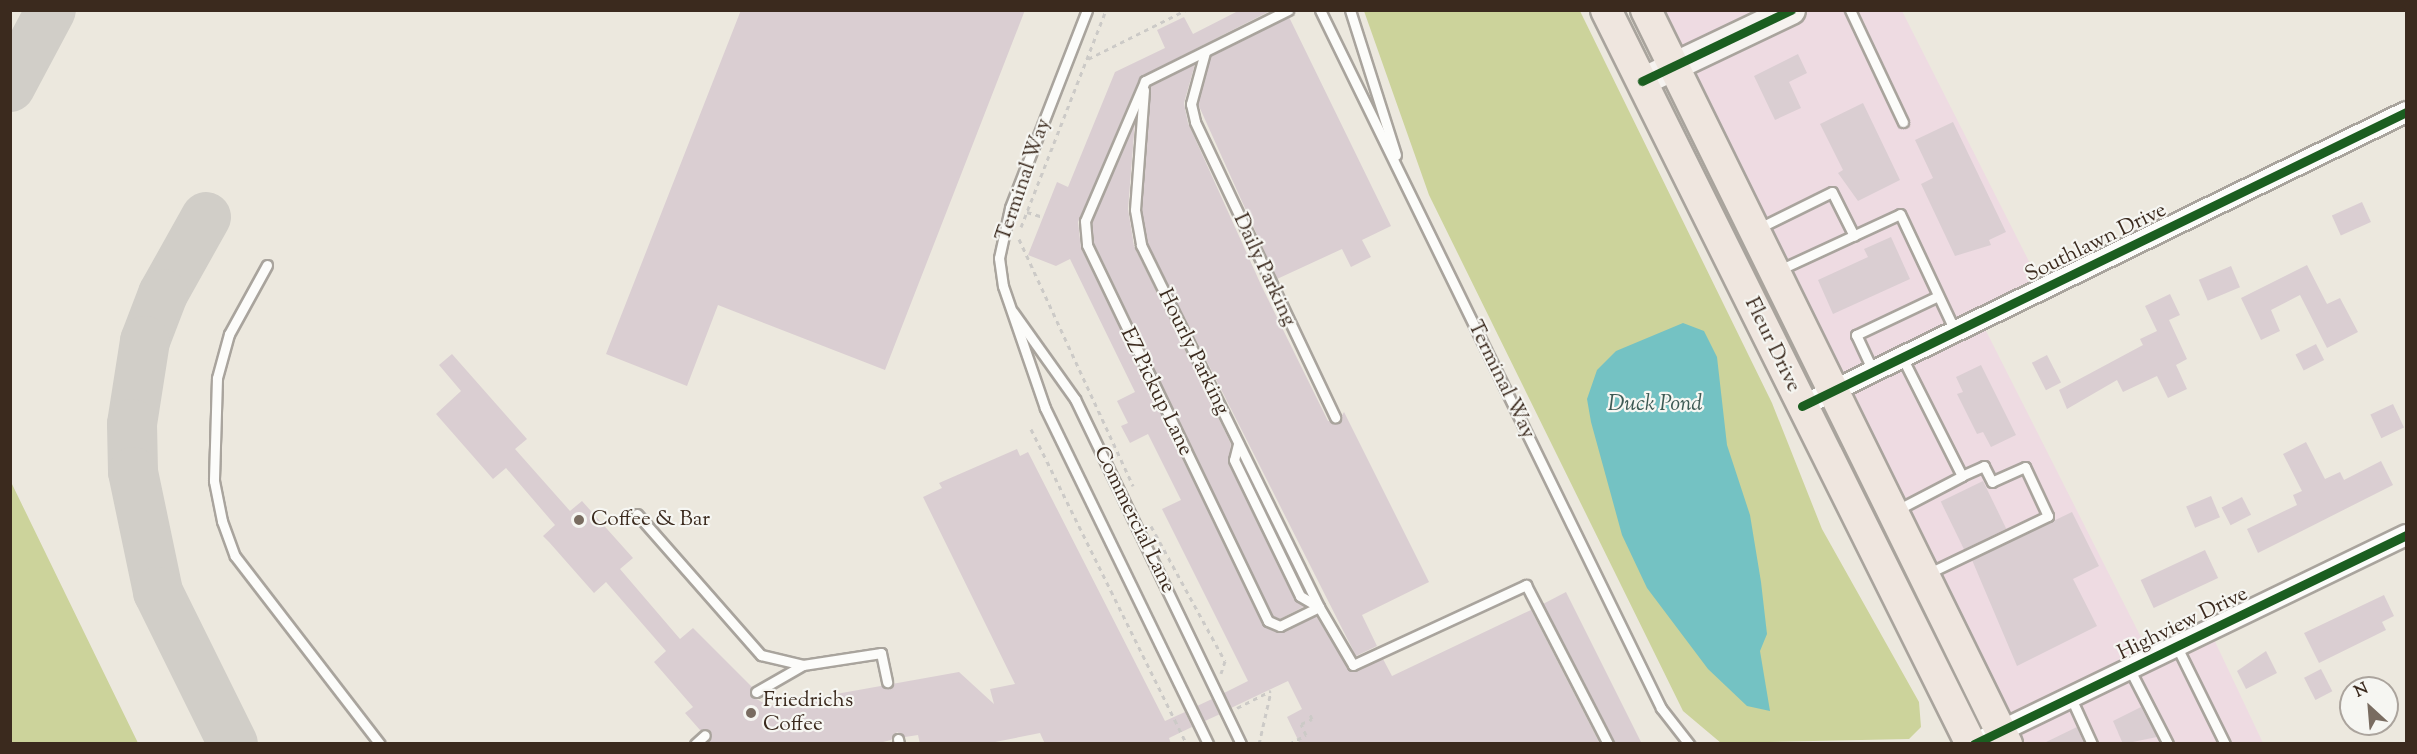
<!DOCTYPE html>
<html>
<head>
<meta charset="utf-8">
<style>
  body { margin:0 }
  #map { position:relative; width:2417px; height:754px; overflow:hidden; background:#ece8de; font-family:"Sorts Mill Goudy",serif }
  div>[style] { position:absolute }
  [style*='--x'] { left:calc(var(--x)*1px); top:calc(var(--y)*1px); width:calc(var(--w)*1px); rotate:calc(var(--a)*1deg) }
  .built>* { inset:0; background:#eedbe2 }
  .green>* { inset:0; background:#ccd39b }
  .water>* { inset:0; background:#74c2c3 }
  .taxiway>* { height:50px; margin:-25px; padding:0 25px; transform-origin:25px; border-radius:25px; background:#d1cec8 }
  .building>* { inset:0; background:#daced2; transform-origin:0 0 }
  .path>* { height:3px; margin-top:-1.5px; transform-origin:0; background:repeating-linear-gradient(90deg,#cccac7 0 4.5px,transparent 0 9px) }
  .roads { filter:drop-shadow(2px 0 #a9a49d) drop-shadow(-2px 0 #a9a49d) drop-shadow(0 2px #a9a49d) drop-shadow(0 -2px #a9a49d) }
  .lane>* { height:9px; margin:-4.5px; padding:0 4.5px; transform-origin:4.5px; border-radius:4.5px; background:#fcfcfa }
  .street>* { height:20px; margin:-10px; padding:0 10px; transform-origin:10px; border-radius:10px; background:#fcfcfa }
  .secondary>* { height:27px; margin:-13.5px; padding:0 13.5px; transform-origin:13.5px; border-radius:13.5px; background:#f6f3f0 }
  .primary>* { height:30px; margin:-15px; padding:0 15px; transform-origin:15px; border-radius:15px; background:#efe6df }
  .cycleway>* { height:9px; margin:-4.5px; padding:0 4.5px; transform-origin:4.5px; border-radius:4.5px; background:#1b5e20 }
  .dots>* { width:16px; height:16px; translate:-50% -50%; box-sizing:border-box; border:3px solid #f6f6f2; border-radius:50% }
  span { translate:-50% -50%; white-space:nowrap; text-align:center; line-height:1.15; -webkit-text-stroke:4.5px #f6f6f2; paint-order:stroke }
  .street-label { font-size:21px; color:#3b2a1e }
  .poi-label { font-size:21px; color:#3b2a1e }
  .left { translate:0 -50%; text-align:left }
  .water-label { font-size:22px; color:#3d5a54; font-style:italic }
  .frame { position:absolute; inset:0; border:12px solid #3b2a1e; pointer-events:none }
  .north { position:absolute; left:2339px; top:676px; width:60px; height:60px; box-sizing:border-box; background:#f6f6f2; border:2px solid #aba49d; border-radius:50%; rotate:334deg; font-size:16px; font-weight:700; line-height:24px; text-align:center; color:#3b2a1e }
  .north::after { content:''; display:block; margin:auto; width:21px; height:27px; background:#796c61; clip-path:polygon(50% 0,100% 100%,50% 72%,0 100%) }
</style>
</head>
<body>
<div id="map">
  <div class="built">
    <i style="clip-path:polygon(1646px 11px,1902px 11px,2043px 289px,1980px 319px,2152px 659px,2210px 631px,2263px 743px,2007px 743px)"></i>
  </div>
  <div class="green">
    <i style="clip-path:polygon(1364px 11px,1580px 11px,1772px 403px,1822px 529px,1919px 702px,1921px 727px,1909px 739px,1721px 743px,1683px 711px,1429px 195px)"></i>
    <i style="clip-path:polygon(11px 482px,101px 667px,138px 743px,11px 743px)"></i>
  </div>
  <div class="water">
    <i style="clip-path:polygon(1683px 323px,1704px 331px,1717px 357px,1727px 445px,1750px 515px,1761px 582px,1767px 634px,1760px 651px,1770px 711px,1747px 706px,1708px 669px,1647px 588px,1622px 535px,1591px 422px,1587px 399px,1597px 370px,1616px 351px)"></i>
  </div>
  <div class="taxiway">
    <i style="--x:10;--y:87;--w:87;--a:-62"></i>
    <i style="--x:206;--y:217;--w:88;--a:119.2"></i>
    <i style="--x:163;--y:294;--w:50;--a:111"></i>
    <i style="--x:145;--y:341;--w:84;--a:98.9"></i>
    <i style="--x:132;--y:424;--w:48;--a:88.8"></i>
    <i style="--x:133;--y:472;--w:123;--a:78.2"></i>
    <i style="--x:158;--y:592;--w:169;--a:63.7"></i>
  </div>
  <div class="building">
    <i style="clip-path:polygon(741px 10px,1025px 10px,885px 370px,718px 305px,687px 386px,606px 354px)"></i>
    <i style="clip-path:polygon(1240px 10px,1272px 10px,1140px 77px,1078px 222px,1081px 248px,1262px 624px,1281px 633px,1316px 616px,1349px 670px,1383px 659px,1392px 676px,1531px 610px,1600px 744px,1300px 744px,1287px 717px,1302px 709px,1288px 681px,1231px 708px,1224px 693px,1248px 681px,1162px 509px,1181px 500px,1148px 434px,1130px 443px,1121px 426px,1128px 423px,1117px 401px,1135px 392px,1070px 259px,1056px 266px,1028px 255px,1057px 182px,1068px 187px,1115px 72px,1165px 48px,1157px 30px,1184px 17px,1193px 34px)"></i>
    <i style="clip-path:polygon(1289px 17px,1391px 226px,1362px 240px,1371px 257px,1351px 267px,1342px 249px,1277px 279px,1198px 104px,1211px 56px)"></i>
    <i style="clip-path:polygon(1798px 54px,1807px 73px,1789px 82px,1801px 108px,1775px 120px,1754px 76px)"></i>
    <i style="clip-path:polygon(1195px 64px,1184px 103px,1188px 123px,1262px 287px,1328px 421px,1338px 423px,1344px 412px,1429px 582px,1362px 615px,1377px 646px,1356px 656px,1147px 243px,1142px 210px,1150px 87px)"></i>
    <i style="clip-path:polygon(1863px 103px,1900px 180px,1858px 201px,1838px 173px,1843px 170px,1820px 124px)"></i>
    <i style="clip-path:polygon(1135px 122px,1128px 209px,1134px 246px,1231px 444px,1228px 463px,1294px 599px,1305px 606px,1280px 619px,1273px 616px,1094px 243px,1092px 222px)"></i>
    <i style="clip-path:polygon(1953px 122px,2006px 232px,1989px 240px,1991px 245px,1955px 256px,1921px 184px,1933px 178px,1915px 140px)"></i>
    <i style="left:2362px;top:202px;width:22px;height:33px;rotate:66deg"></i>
    <i style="clip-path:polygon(1891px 237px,1910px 279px,1833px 314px,1818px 280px,1868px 257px,1864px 249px)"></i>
    <i style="clip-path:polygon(2307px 265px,2327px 304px,2340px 298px,2358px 332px,2327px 348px,2300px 295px,2271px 310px,2280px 331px,2261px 340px,2241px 298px)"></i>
    <i style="left:2231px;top:266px;width:23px;height:35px;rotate:67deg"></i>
    <i style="clip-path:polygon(2170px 294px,2180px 315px,2169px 320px,2187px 359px,2176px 365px,2187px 389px,2168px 398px,2157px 376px,2123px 392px,2117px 380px,2067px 409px,2059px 390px,2143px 345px,2140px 339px,2157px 331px,2145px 306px)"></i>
    <i style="left:2316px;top:344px;width:18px;height:23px;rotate:63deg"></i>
    <i style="clip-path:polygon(452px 354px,527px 439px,515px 449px,570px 511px,582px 501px,633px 558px,620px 569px,680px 639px,693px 628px,752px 687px,751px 696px,769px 706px,959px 672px,994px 704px,990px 689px,1015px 684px,923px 497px,942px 488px,939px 483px,1017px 449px,1020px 456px,1028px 452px,1165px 721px,1185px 712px,1192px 727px,1169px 738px,1171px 744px,1045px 744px,1040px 733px,985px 744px,920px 744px,918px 735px,905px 737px,897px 732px,891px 740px,875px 744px,708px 744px,710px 731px,700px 730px,685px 713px,693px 707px,654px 662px,666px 651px,606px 582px,594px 593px,549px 542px,543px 536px,555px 525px,506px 468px,493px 479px,436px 414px,461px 391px,439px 365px)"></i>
    <i style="left:2047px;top:355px;width:31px;height:17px;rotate:63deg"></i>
    <i style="clip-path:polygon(1981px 365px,2016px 435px,1991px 447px,1983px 432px,1977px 434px,1957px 394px,1963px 392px,1956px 377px)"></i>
    <i style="left:2393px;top:404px;width:26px;height:25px;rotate:65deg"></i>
    <i style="clip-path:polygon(2306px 442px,2325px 479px,2340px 472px,2344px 480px,2381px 461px,2393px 485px,2258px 553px,2247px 529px,2297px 505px,2293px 495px,2302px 491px,2283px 454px)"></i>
    <i style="left:1983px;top:481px;width:53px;height:47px;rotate:64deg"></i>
    <i style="left:2211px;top:496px;width:23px;height:27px;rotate:67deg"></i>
    <i style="left:2242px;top:497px;width:20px;height:23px;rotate:63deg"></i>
    <i style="clip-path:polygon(2072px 512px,2099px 566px,2073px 579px,2097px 626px,2017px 666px,1972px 560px)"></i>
    <i style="left:2205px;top:550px;width:31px;height:71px;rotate:65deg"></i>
    <i style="clip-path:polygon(1566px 592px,1642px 744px,1615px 744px,1543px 604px)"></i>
    <i style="clip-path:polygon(2384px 595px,2394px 616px,2382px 622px,2386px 630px,2319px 663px,2304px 633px)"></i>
    <i style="clip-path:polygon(2266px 651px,2277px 673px,2246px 689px,2237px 671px)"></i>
    <i style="left:2321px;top:669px;width:25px;height:19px;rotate:63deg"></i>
    <i style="left:1212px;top:699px;width:17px;height:17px;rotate:65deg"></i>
    <i style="clip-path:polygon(2141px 707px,2157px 737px,2123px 744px,2113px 721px)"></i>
    <i style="clip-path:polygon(2077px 727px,2084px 744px,2042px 744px)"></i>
  </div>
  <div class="path">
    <i style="--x:1088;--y:59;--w:110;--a:-26.6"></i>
    <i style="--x:1027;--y:212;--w:17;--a:17"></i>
    <i style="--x:1021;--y:227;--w:233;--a:-68.6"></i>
    <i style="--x:1019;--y:239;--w:272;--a:65.2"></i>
    <i style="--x:1031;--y:429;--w:352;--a:63.7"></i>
    <i style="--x:1151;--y:526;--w:154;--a:61.3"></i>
    <i style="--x:1225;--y:661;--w:13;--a:108"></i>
    <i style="--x:1237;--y:708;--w:38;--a:-27"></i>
    <i style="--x:1259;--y:744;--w:54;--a:-77.2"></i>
    <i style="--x:1289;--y:744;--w:19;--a:-28"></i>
    <i style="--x:1306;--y:735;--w:12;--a:-114"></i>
    <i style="--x:1301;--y:724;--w:12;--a:-24"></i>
    <i style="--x:1312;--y:719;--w:8;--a:-113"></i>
  </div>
  <div class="roads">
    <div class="lane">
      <i style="--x:1087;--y:10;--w:212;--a:111.3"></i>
      <i style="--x:1010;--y:208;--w:51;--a:102.4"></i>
      <i style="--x:999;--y:258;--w:28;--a:82"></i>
      <i style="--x:1003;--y:286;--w:129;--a:71"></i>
      <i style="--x:1045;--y:408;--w:373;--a:64.1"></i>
      <i style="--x:1320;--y:10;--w:777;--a:63.96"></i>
      <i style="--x:1661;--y:708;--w:46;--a:52.1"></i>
      <i style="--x:1350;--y:10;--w:152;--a:72.4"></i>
      <i style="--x:1850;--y:10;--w:124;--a:64.7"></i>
      <i style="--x:1205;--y:52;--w:54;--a:105.1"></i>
      <i style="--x:1191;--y:104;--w:18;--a:77"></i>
      <i style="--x:1195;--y:122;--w:327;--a:64.6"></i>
      <i style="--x:1145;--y:81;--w:152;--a:113.2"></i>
      <i style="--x:1085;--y:221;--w:24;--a:85"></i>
      <i style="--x:1087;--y:245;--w:417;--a:64.3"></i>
      <i style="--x:1268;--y:621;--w:13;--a:23"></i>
      <i style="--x:1280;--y:626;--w:43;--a:-26"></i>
      <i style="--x:1319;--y:607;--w:67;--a:59.6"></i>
      <i style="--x:1353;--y:665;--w:191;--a:-24.8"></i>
      <i style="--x:1526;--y:585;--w:179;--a:62.7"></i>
      <i style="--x:1145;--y:81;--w:160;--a:-26.4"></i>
      <i style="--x:1144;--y:90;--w:120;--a:94.3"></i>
      <i style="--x:1135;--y:210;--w:36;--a:80"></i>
      <i style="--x:1141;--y:245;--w:403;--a:63.8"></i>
      <i style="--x:1759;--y:228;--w:81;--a:-26.3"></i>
      <i style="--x:1832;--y:192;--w:49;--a:63.4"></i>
      <i style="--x:267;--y:265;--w:79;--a:118.8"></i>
      <i style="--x:229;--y:334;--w:46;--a:105.3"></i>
      <i style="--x:217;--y:378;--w:103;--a:91.7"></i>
      <i style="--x:214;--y:481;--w:41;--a:78.7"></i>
      <i style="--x:222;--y:521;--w:37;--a:70"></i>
      <i style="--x:235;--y:556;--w:237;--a:52.4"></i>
      <i style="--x:1779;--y:270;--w:133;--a:-24.8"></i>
      <i style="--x:1900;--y:214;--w:129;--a:64.8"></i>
      <i style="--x:1013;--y:312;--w:107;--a:54.5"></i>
      <i style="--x:1075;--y:399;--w:383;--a:64.3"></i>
      <i style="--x:1873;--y:371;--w:40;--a:-115"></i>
      <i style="--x:1856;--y:335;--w:91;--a:-25.4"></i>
      <i style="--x:1238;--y:444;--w:16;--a:104"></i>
      <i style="--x:1234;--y:460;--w:151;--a:64.1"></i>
      <i style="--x:1300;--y:596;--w:22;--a:30"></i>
      <i style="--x:1897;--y:510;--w:73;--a:-27.6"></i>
      <i style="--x:1962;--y:476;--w:133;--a:-116.8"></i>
      <i style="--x:637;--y:514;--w:188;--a:48.7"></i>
      <i style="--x:761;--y:655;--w:43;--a:13.4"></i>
      <i style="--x:803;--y:665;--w:79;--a:-8.7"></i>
      <i style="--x:881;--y:653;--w:30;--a:78"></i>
      <i style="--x:1929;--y:573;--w:132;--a:-25.6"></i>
      <i style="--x:2048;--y:516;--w:54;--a:-115.1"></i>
      <i style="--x:2025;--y:467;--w:36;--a:156"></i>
      <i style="--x:1992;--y:482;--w:18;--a:-117"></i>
      <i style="--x:1984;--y:466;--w:24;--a:156"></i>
      <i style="--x:2177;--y:647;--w:108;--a:63.7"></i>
      <i style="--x:2130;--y:670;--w:83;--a:62.8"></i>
      <i style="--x:756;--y:692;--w:54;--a:-29.9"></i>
      <i style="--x:2071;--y:698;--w:51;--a:65.5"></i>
      <i style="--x:898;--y:739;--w:5;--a:79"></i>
      <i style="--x:695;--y:744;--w:13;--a:-42"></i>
    </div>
    <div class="street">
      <i style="--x:1802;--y:406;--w:672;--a:-25.95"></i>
      <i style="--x:1974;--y:744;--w:480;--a:-25.8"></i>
    </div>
    <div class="secondary">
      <i style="--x:1642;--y:81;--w:165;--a:-25.5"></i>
    </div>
    <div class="primary">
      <i style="--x:1606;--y:10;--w:820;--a:63.56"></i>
      <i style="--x:1646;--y:10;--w:818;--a:63.81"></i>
    </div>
  </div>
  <div class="cycleway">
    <i style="--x:1642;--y:81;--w:165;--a:-25.5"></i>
    <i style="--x:1802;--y:406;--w:672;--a:-25.95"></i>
    <i style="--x:1974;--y:744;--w:480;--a:-25.8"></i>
  </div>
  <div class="dots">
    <i style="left:579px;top:520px;background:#796c61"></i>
    <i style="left:751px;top:713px;background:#796c61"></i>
  </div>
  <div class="street-label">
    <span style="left:1024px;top:180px;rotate:-71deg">Terminal Way</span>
    <span style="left:2096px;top:243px;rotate:-26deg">Southlawn Drive</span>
    <span style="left:1264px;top:270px;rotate:65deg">Daily Parking</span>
    <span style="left:1772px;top:345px;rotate:64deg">Fleur Drive</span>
    <span style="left:1193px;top:352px;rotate:64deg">Hourly Parking</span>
    <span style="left:1501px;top:380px;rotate:64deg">Terminal Way</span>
    <span style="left:1156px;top:392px;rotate:64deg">EZ Pickup Lane</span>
    <span style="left:1134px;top:520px;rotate:64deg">Commercial Lane</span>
    <span style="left:2183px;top:624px;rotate:-26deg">Highview Drive</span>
  </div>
  <div class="poi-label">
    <span class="left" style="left:591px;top:520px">Coffee &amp; Bar</span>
    <span class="left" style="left:763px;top:713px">Friedrichs<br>Coffee</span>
  </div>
  <div class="water-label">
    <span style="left:1655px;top:406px">Duck Pond</span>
  </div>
  <div class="frame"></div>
  <div class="north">N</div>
</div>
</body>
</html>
